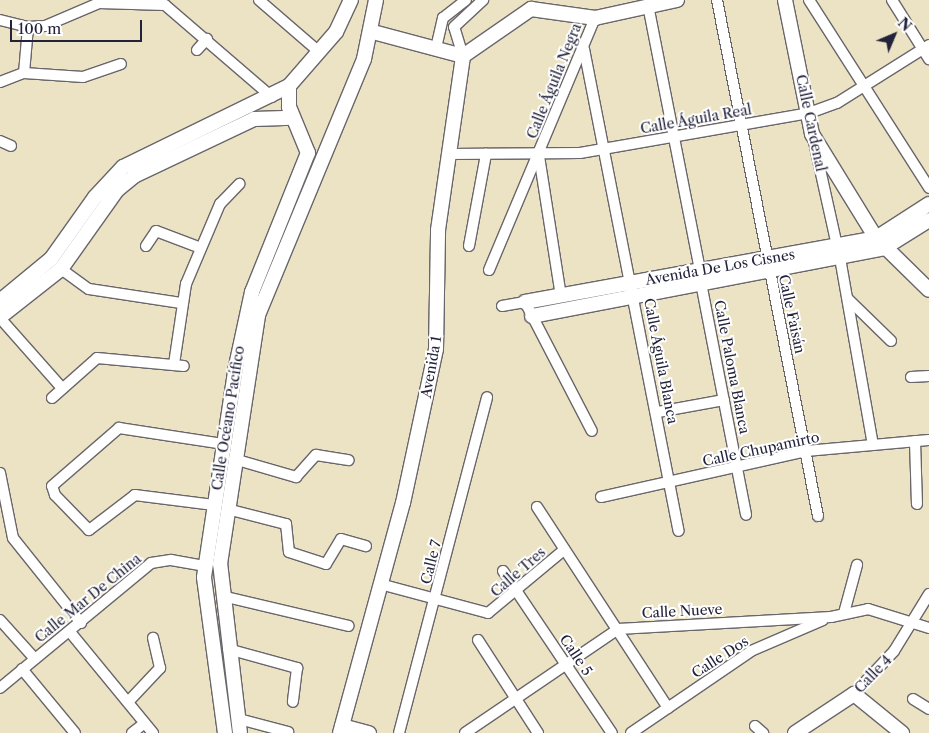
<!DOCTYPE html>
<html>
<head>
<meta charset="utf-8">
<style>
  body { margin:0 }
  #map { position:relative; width:929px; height:733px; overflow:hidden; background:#ece3c4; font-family:"Libre Caslon Text",serif }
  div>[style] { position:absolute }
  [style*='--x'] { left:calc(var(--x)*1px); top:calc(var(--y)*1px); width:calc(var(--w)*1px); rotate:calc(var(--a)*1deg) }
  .roads { filter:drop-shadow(1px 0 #69666b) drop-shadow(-1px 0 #69666b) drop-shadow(0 1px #69666b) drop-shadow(0 -1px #69666b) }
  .street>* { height:10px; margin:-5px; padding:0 5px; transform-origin:5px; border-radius:5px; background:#fff }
  .secondary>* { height:14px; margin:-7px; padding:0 7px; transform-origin:7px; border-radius:7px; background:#fff }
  span { translate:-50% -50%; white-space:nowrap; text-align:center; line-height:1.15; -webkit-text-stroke:4px #fff; paint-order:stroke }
  .street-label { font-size:14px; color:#22223b }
  .north { position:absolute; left:869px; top:10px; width:50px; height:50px; -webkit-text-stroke:4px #fff; paint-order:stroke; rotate:45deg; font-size:14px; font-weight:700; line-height:20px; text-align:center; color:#22223b }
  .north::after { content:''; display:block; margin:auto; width:18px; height:22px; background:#22223b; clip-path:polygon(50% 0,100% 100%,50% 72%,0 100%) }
  .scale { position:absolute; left:10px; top:20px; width:132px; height:22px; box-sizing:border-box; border:2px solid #22223b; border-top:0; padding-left:6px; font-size:15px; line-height:18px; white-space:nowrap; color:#22223b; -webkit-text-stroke:4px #fff; paint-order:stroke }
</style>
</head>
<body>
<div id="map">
  <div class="roads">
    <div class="street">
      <i style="--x:259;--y:0;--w:78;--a:40.8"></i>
      <i style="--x:717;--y:0;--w:526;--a:78.93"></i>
      <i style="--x:809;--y:0;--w:223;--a:57.4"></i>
      <i style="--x:892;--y:0;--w:70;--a:57.9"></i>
      <i style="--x:648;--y:5;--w:270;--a:78.9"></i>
      <i style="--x:0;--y:20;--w:29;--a:14"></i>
      <i style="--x:28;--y:27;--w:17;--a:-3"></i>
      <i style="--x:45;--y:26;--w:59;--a:-23.1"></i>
      <i style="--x:99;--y:3;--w:66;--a:1.7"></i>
      <i style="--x:165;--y:5;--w:141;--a:40.7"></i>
      <i style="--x:436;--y:48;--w:31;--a:-77"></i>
      <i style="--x:443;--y:18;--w:29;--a:-38"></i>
      <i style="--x:584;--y:49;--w:491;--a:78.9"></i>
      <i style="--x:197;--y:50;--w:15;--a:-48"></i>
      <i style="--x:463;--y:56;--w:30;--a:-107"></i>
      <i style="--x:454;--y:27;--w:40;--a:-43"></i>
      <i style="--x:24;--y:73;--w:59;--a:3.9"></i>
      <i style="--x:83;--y:77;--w:40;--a:-18.9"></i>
      <i style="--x:24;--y:73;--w:46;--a:-85"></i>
      <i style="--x:0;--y:82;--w:26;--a:-21"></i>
      <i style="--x:0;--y:141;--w:12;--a:24"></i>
      <i style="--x:814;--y:142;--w:107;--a:77.5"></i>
      <i style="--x:449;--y:154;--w:131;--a:-0.4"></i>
      <i style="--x:580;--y:153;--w:232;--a:-9.9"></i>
      <i style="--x:809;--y:113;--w:30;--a:-20"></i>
      <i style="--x:837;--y:103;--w:109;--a:-32.2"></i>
      <i style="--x:539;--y:156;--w:142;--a:81.1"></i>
      <i style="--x:146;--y:246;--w:18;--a:-56"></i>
      <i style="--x:156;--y:231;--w:48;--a:20.7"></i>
      <i style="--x:469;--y:246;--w:94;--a:-79.5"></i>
      <i style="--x:840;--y:258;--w:190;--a:80"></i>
      <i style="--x:61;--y:269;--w:34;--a:36"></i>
      <i style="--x:89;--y:289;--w:93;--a:8.7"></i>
      <i style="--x:489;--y:270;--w:273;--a:-67.2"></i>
      <i style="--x:701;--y:283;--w:236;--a:79"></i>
      <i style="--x:848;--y:299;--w:60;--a:44.3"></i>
      <i style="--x:502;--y:306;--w:23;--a:-10"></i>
      <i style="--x:525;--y:302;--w:145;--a:62.6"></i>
      <i style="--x:0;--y:318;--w:94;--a:48.5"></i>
      <i style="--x:174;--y:364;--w:81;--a:-81.5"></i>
      <i style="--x:186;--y:284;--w:87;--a:-67"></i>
      <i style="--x:220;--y:204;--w:28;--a:-46"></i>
      <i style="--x:911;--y:377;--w:18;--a:-3"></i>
      <i style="--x:52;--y:398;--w:60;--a:-41.6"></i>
      <i style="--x:97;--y:358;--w:87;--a:5.3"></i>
      <i style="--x:658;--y:412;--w:67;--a:-10.3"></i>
      <i style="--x:915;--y:441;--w:63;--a:88.2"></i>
      <i style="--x:234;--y:459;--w:65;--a:16.2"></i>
      <i style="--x:296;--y:477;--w:30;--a:-48"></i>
      <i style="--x:316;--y:455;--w:33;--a:9"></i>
      <i style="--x:0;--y:473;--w:66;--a:78.7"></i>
      <i style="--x:13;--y:538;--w:109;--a:51.3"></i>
      <i style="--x:601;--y:497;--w:210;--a:-12.6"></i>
      <i style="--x:806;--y:451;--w:123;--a:-5.1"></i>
      <i style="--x:214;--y:505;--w:80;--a:-172.8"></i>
      <i style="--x:135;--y:495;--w:58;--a:142.7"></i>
      <i style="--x:89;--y:530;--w:49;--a:-134.2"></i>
      <i style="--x:55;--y:495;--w:9;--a:-108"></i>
      <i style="--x:52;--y:486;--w:89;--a:-40.9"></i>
      <i style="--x:119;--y:428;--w:105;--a:8.7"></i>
      <i style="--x:537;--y:507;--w:240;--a:56.9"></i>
      <i style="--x:227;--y:509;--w:61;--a:14.3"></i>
      <i style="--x:286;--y:524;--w:28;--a:84"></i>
      <i style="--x:289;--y:552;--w:39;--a:18"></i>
      <i style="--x:326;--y:564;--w:29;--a:-59"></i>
      <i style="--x:341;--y:539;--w:26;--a:16"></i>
      <i style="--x:503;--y:571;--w:195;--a:56.1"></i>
      <i style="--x:380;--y:584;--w:112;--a:15"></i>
      <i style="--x:488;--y:613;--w:99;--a:-39.7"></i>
      <i style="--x:222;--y:596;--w:130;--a:13.3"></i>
      <i style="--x:844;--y:613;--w:50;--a:-74.8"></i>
      <i style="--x:0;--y:620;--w:52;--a:48.1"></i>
      <i style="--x:70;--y:632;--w:131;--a:50.6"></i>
      <i style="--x:478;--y:640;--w:111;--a:57.2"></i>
      <i style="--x:228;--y:649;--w:72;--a:15.4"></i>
      <i style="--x:297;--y:668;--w:34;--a:97"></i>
      <i style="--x:22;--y:669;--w:83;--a:50.4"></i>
      <i style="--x:0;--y:688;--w:196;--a:-39.6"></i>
      <i style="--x:151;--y:563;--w:20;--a:-9"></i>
      <i style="--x:171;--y:560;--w:35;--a:10"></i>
      <i style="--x:854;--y:694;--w:59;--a:-47.1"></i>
      <i style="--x:894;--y:651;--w:67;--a:-58.4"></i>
      <i style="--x:913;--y:699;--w:19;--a:32"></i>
      <i style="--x:128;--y:702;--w:47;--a:-46.7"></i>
      <i style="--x:160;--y:668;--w:31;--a:-103"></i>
      <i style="--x:239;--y:719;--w:51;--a:14.9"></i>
      <i style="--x:755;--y:726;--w:11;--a:41"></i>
      <i style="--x:132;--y:733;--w:16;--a:-38"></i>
      <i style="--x:399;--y:733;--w:347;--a:-75.3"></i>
      <i style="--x:465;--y:733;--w:185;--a:-34.2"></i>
      <i style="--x:618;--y:629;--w:213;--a:-3.2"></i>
      <i style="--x:831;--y:617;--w:38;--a:-12"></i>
      <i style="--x:868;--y:609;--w:64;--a:17.3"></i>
      <i style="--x:631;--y:733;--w:145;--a:-34.3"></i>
      <i style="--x:751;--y:651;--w:78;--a:-23.3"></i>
    </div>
    <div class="secondary">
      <i style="--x:785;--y:0;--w:137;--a:78.6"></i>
      <i style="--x:812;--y:134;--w:122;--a:58.4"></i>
      <i style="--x:876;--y:238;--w:74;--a:44.5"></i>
      <i style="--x:373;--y:32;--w:93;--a:14.9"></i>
      <i style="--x:463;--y:56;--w:83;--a:-34.7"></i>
      <i style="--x:531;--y:9;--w:65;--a:8"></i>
      <i style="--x:595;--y:18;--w:84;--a:-12.4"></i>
      <i style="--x:0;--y:301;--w:66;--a:-39.5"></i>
      <i style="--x:51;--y:259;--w:76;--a:-54.6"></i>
      <i style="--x:95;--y:197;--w:41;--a:-47"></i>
      <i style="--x:123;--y:167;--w:185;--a:-26"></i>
      <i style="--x:525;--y:302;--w:357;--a:-10.3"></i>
      <i style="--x:876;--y:238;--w:63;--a:-32.7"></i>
      <i style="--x:532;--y:316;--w:359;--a:-10.9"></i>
      <i style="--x:884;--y:248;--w:53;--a:-31.9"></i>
      <i style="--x:0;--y:317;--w:78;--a:-38.2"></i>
      <i style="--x:61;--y:269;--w:97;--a:-54.7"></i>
      <i style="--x:117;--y:190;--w:22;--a:-39"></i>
      <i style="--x:134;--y:176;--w:133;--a:-25.4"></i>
      <i style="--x:254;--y:119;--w:38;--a:-2"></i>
      <i style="--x:342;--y:726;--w:28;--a:15"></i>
      <i style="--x:225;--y:733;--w:157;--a:-97.7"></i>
      <i style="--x:204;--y:577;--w:213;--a:-81.4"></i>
      <i style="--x:236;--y:366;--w:76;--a:-77.8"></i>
      <i style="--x:252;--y:292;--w:150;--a:-68.1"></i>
      <i style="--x:308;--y:153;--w:50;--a:-112.4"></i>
      <i style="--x:289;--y:107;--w:21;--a:-90"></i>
      <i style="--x:289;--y:86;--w:72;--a:-49"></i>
      <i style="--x:336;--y:32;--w:35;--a:-65"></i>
      <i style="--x:240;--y:733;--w:170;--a:-96.7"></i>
      <i style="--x:220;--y:564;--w:252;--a:-81.3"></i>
      <i style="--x:258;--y:315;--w:277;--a:-67.5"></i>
      <i style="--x:364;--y:59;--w:60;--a:-78.5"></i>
      <i style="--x:340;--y:733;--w:238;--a:-74.7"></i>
      <i style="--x:403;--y:503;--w:157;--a:-77.9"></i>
      <i style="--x:436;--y:349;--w:119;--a:-89"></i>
      <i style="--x:438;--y:230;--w:176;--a:-81.8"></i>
      <i style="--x:795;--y:733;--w:71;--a:-33.5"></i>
      <i style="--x:854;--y:694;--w:62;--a:39.1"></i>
    </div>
  </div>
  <div class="street-label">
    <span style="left:554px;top:81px;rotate:-68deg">Calle Águila Negra</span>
    <span style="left:696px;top:119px;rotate:-10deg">Calle Águila Real</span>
    <span style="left:811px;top:123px;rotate:78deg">Calle Cardenal</span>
    <span style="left:720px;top:267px;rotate:-10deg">Avenida De Los Cisnes</span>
    <span style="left:792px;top:314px;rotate:78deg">Calle Faisán</span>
    <span style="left:661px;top:361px;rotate:79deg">Calle Águila Blanca</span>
    <span style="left:431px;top:367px;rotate:-80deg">Avenida 1</span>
    <span style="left:732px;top:367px;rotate:79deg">Calle Paloma Blanca</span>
    <span style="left:228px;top:418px;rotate:-81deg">Calle Océano Pacífico</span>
    <span style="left:761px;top:449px;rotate:-12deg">Calle Chupamirto</span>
    <span style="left:431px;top:562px;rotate:-76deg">Calle 7</span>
    <span style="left:518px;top:572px;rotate:-41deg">Calle Tres</span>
    <span style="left:88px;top:598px;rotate:-39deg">Calle Mar De China</span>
    <span style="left:682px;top:611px;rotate:-3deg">Calle Nueve</span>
    <span style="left:576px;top:655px;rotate:56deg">Calle 5</span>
    <span style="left:720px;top:657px;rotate:-33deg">Calle Dos</span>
    <span style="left:873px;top:674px;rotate:-46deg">Calle 4</span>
  </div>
  <div class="north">N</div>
  <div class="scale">100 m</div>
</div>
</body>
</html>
